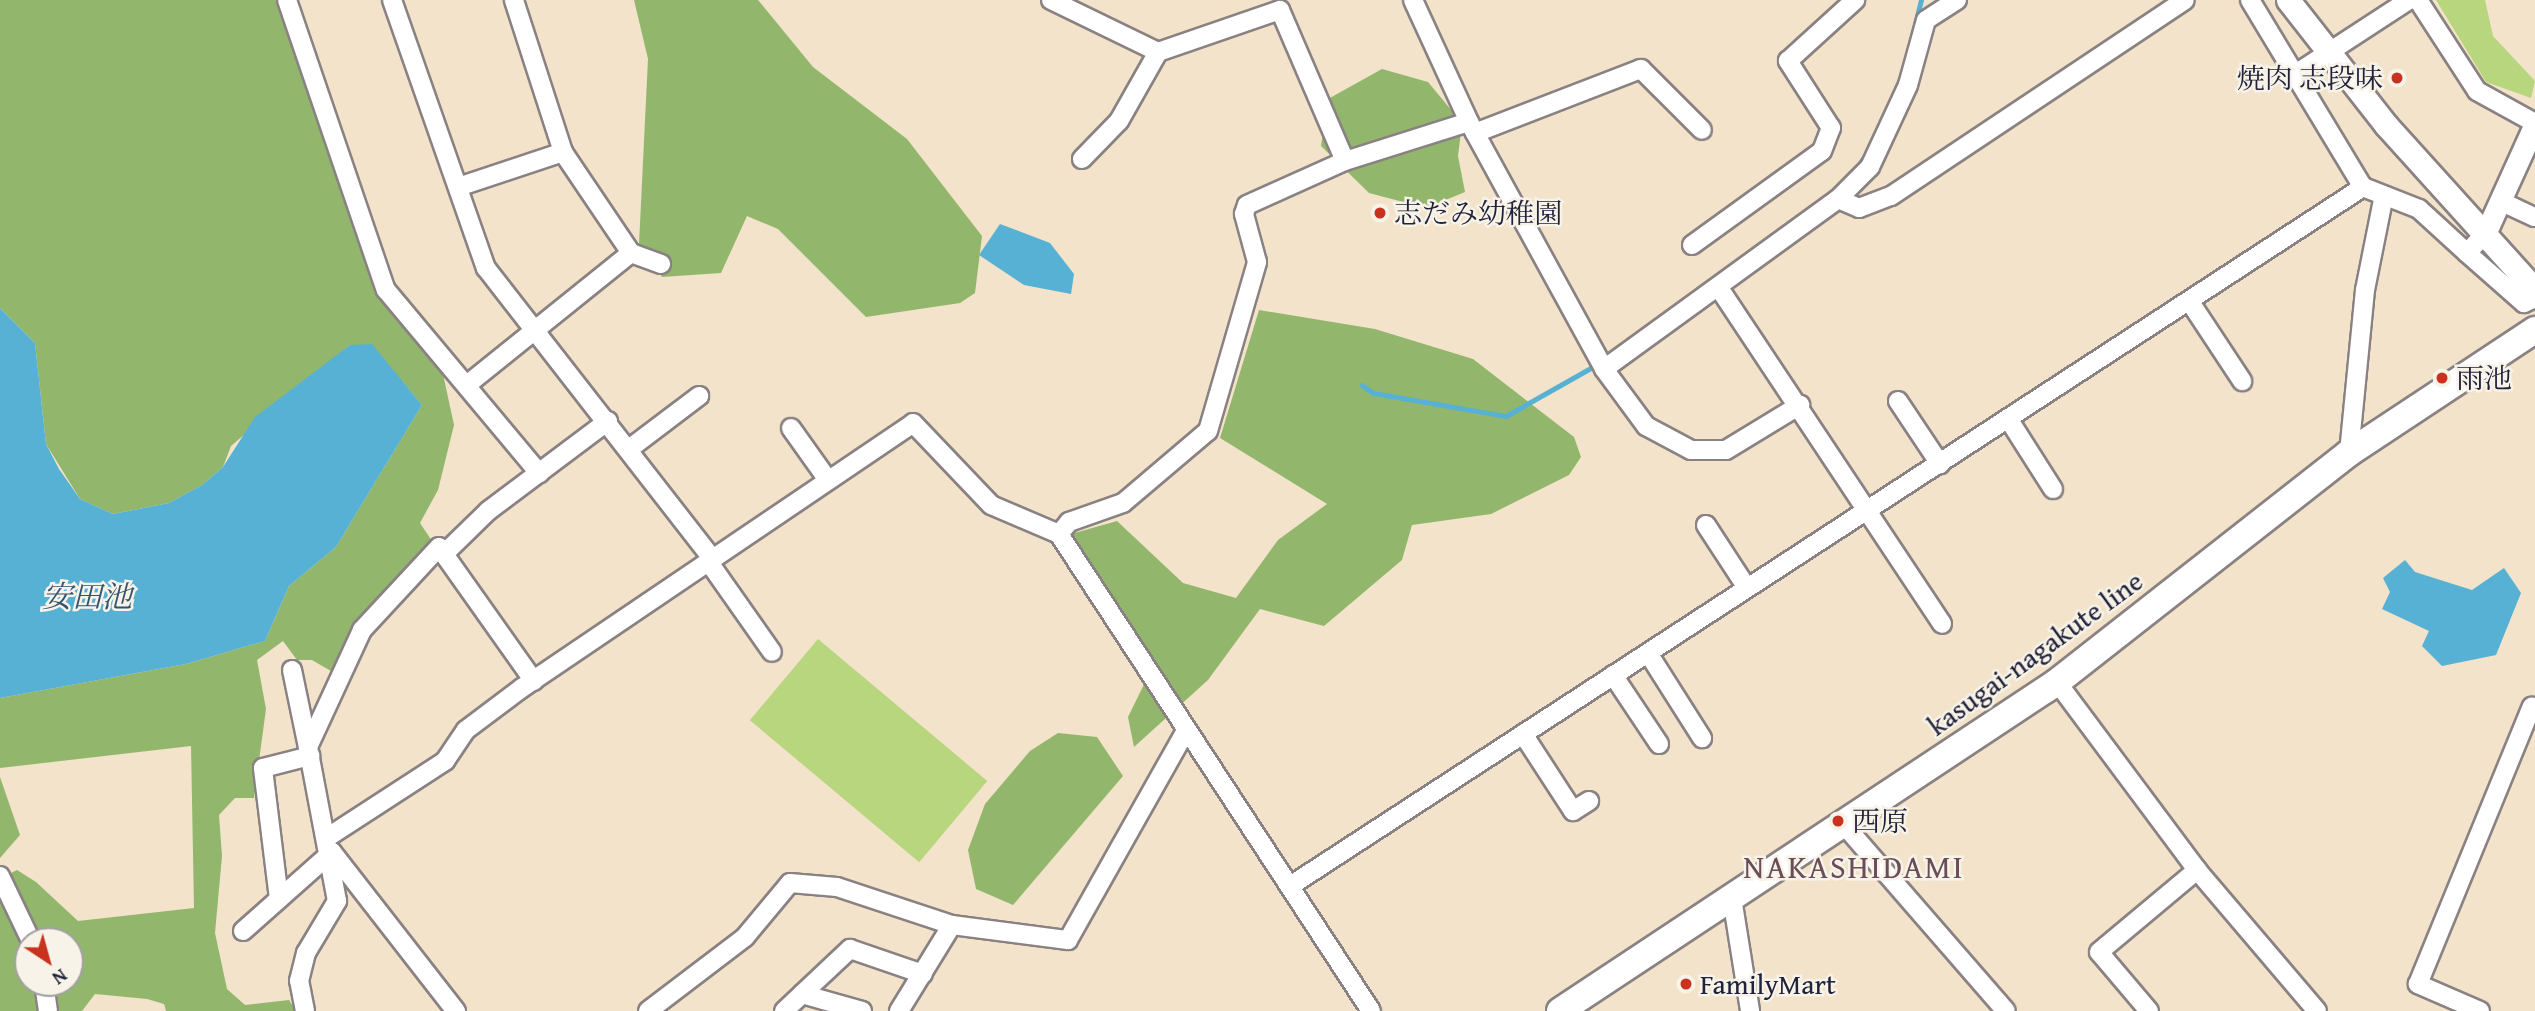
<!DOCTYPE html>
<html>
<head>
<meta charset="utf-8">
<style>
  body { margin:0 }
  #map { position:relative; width:2535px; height:1011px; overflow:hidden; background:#f2e3ca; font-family:"Gentium Book Plus","Noto Serif JP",serif }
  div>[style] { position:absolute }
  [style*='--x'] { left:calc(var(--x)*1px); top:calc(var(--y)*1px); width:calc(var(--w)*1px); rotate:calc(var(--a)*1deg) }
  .green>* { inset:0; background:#b8d67d; transform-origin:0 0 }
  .forest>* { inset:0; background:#92b76c }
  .water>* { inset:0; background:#57b1d4 }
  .stream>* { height:4.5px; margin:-2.25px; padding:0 2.25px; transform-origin:2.25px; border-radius:2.25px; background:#57b1d4 }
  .roads { filter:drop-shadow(2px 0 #8a8282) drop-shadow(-2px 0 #8a8282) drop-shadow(0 2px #8a8282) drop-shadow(0 -2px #8a8282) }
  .minor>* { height:18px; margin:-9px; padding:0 9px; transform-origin:9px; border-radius:9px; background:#fff }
  .tertiary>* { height:21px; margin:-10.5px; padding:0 10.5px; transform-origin:10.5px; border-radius:10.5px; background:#fff }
  .secondary>* { height:23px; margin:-11.5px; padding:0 11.5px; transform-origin:11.5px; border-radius:11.5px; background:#fff }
  .primary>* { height:26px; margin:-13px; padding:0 13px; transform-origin:13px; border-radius:13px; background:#fff }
  .dots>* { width:19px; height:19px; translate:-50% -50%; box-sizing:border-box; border:4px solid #f7f3e8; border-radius:50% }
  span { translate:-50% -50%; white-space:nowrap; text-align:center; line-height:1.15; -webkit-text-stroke:5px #f7f3e8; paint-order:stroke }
  .poi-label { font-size:28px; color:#22223b }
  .right { translate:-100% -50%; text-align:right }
  .left { translate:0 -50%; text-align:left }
  .street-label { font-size:28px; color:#22223b }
  .water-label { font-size:30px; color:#355471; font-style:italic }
  .quarter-label { font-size:32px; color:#6b4d59; letter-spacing:2px }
  .north { position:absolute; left:14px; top:927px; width:70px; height:70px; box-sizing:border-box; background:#f7f3e8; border:2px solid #a29fa3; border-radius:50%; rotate:144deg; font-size:19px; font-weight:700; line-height:28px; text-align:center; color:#22223b }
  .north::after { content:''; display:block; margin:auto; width:24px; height:32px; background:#c8321e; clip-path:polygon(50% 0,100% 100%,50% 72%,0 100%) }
</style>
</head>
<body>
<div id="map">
  <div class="green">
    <i style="clip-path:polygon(2436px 0,2485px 0,2493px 36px,2535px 81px,2531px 98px,2486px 82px)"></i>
    <i style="left:818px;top:639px;width:221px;height:106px;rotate:40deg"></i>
  </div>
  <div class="forest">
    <i style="clip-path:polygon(0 0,278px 0,380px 296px,443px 374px,454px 425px,438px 490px,420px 523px,434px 544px,336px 674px,312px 660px,297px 660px,283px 641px,257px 660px,266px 709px,254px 798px,235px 798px,219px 815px,222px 856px,215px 933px,227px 989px,245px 1005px,289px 1000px,296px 1011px,166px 1011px,164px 1004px,147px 999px,95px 994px,82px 1011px,53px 1011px,49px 983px,70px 983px,70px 941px,36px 941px,7px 875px,17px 870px,36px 882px,78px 921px,194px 908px,191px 746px,0 768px,0 698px,186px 664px,265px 641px,289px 586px,336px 547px,422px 405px,402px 381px,350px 345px,231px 446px,223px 467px,202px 485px,169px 503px,113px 514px,80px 499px,46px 444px,35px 343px,0 308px)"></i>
    <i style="clip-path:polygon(634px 0,758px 0,813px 67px,907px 139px,982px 236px,975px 293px,960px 303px,866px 317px,778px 229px,747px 216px,721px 273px,662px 277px,639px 244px,648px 59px)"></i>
    <i style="clip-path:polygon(1382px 69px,1428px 82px,1462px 123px,1458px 156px,1465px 192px,1426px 208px,1369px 193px,1321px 146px,1328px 99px)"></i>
    <i style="clip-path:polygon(1259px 310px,1375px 329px,1473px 359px,1574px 437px,1581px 457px,1569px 475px,1491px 514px,1412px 525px,1402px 560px,1324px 626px,1260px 609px,1208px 680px,1134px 747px,1128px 717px,1154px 664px,1071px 534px,1117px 521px,1183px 583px,1236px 598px,1278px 540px,1327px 504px,1220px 438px)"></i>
    <i style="clip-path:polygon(1058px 733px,1097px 737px,1123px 776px,1013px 905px,976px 889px,968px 850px,985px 804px,1030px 751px)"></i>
    <i style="clip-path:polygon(0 777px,20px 835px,0 858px)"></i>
    <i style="clip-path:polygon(0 891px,28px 945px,28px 983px,40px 983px,45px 1011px,0 1011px)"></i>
  </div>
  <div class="water">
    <i style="clip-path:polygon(1000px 224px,1050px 243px,1074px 274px,1071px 294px,1024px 285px,979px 255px)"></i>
    <i style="clip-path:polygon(0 308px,35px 343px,46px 444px,59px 469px,80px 499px,113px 514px,169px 503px,202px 485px,223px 467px,255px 417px,350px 345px,372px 344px,422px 405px,336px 547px,289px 586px,265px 641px,186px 664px,0 698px)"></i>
    <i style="clip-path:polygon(2405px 560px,2415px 572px,2472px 590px,2504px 568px,2521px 593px,2496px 655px,2442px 666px,2422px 646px,2429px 631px,2382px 609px,2390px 592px,2383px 578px)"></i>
  </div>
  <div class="stream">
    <i style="--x:1910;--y:45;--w:46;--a:-76.3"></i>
    <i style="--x:1888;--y:108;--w:44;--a:-67.5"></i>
    <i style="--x:1856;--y:169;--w:23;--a:-56"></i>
    <i style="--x:1362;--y:385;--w:14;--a:34"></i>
    <i style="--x:1374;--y:393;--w:134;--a:9.9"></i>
    <i style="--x:1506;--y:416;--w:106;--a:-29.5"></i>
  </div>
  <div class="roads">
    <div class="minor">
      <i style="--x:287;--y:0;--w:306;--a:71.2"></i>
      <i style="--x:386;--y:290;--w:239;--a:50.1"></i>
      <i style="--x:392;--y:0;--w:284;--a:70.7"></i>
      <i style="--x:486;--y:268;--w:368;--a:52.1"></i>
      <i style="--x:1051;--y:0;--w:119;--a:25.9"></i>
      <i style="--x:1158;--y:52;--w:129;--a:-19"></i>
      <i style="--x:1280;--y:10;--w:164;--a:66.7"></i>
      <i style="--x:1413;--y:0;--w:134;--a:65.3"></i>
      <i style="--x:1469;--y:122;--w:281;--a:61.3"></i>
      <i style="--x:1604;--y:369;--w:289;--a:-36"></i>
      <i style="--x:1838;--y:199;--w:45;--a:-45"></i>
      <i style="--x:1870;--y:167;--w:90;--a:-65.1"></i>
      <i style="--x:1908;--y:85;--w:67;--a:-74.5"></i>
      <i style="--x:1926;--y:20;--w:37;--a:-33"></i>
      <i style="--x:2250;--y:0;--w:218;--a:58.9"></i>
      <i style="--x:2363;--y:187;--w:60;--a:21.4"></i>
      <i style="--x:2419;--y:209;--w:65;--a:42.5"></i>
      <i style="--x:2467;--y:253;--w:26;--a:-47"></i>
      <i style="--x:2418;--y:0;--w:108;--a:57"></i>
      <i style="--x:2477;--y:91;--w:66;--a:28.9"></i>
      <i style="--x:2297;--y:73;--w:134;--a:-33.1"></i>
      <i style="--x:1475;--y:133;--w:178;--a:-21.1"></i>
      <i style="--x:1641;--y:69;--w:86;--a:45"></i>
      <i style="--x:1082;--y:159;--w:53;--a:-45.8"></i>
      <i style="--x:1119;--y:121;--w:79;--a:-60.5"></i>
      <i style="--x:458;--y:187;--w:111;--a:-18.4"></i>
      <i style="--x:1838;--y:199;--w:23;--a:23"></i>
      <i style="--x:1859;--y:208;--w:34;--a:-21"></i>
      <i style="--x:1891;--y:196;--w:353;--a:-33.7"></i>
      <i style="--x:2500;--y:201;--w:38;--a:25"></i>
      <i style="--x:1692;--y:245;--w:160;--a:-35.9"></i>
      <i style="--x:1822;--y:151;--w:25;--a:-69"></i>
      <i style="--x:1831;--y:128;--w:80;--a:-122.7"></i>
      <i style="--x:1788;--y:61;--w:91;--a:-42.3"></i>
      <i style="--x:631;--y:253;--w:32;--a:20"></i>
      <i style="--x:2467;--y:253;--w:76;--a:41.3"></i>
      <i style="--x:2524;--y:303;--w:12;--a:-24"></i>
      <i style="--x:1719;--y:288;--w:403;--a:56.4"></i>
      <i style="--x:2190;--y:302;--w:95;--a:56.6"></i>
      <i style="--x:1604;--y:369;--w:71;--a:53.6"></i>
      <i style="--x:1646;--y:426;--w:51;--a:28.1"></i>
      <i style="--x:1691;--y:450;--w:35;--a:0"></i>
      <i style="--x:1726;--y:450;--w:87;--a:-31.3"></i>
      <i style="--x:468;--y:384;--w:209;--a:-38.8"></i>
      <i style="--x:631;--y:253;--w:122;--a:-124"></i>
      <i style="--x:563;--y:152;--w:160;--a:-107.9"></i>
      <i style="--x:1898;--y:401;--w:76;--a:56.3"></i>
      <i style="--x:2009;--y:420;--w:82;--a:57.5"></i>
      <i style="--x:791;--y:428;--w:64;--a:54.6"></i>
      <i style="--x:629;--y:449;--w:88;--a:-37.1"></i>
      <i style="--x:2349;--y:453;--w:164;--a:-84.4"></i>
      <i style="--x:2365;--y:290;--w:92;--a:-78.7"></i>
      <i style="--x:1706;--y:525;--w:75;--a:56.9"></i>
      <i style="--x:1059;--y:534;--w:16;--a:-50"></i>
      <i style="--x:1069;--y:522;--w:57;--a:-19.4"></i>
      <i style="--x:1123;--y:503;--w:111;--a:-40.3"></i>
      <i style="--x:1208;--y:431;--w:176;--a:-73.8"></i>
      <i style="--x:1257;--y:262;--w:50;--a:-105.2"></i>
      <i style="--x:1244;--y:214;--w:9;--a:-72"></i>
      <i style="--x:1247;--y:205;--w:107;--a:-24.2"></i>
      <i style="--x:1345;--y:161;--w:130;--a:-17.5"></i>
      <i style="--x:445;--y:553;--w:60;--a:-44.3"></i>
      <i style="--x:488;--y:511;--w:150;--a:-36.9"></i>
      <i style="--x:708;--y:561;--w:111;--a:54.9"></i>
      <i style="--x:1648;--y:653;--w:101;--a:57.6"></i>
      <i style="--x:292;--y:670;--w:79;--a:78.3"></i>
      <i style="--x:1613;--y:675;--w:83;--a:56.3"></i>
      <i style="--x:2057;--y:682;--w:234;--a:53.3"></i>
      <i style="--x:2197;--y:870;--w:185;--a:49.6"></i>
      <i style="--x:1523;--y:734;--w:92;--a:57"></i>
      <i style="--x:1573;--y:811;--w:19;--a:-32"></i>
      <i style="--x:1845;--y:826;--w:245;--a:49"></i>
      <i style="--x:328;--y:837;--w:140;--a:-33"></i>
      <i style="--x:445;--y:761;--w:37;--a:-56"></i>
      <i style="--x:466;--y:730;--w:70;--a:-36.9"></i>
      <i style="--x:522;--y:688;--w:472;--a:-34.1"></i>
      <i style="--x:913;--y:423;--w:113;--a:46.4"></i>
      <i style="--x:991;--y:505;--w:74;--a:23.1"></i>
      <i style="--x:1059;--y:534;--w:570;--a:56.81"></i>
      <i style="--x:332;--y:852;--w:202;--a:52.1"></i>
      <i style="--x:0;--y:876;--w:72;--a:64.5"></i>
      <i style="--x:1290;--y:886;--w:1281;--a:-33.08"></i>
      <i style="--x:1732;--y:898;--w:114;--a:80.9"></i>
      <i style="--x:279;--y:899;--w:132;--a:-97"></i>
      <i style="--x:263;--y:768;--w:49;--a:-14.3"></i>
      <i style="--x:243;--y:931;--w:119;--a:-41.6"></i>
      <i style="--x:44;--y:983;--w:28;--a:82"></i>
      <i style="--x:305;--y:1011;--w:31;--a:-101"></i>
      <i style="--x:299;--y:981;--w:29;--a:-76"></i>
      <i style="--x:306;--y:953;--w:61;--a:-59.2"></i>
      <i style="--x:337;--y:901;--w:157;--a:-100.7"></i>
      <i style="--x:308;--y:747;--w:129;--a:-65.2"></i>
      <i style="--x:362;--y:630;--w:113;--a:-47.1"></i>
      <i style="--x:439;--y:547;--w:164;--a:54.7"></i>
      <i style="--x:648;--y:1011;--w:122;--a:-37.3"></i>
      <i style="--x:745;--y:937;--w:70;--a:-50.2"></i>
      <i style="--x:790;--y:883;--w:47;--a:4.9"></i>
      <i style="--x:837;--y:887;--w:121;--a:18.3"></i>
      <i style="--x:952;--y:925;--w:117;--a:7.4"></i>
      <i style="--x:1068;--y:940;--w:239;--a:-60.6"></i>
      <i style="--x:784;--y:1011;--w:25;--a:-43"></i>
      <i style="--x:862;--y:1011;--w:62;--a:-164.2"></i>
      <i style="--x:802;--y:994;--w:66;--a:-43.2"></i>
      <i style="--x:850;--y:949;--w:77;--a:18.9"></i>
      <i style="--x:899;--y:1011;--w:101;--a:-58.4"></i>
      <i style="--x:2149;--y:1011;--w:77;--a:-130.3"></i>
      <i style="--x:2099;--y:952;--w:128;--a:-39.9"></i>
      <i style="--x:2480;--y:1011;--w:68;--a:-156.5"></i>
      <i style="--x:2418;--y:984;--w:300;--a:-67.7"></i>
    </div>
    <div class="tertiary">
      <i style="--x:2485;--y:234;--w:121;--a:-65.6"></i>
    </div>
    <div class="secondary">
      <i style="--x:2288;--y:0;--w:159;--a:51.9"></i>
      <i style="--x:2386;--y:125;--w:222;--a:47.9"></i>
    </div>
    <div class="primary">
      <i style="--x:1560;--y:1011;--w:596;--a:-33.5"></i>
      <i style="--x:2057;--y:682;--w:371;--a:-38.1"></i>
      <i style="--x:2349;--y:453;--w:223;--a:-33.5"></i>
    </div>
  </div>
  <div class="dots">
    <i style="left:2397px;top:78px;background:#c8321e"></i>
    <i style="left:1380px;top:213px;background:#c8321e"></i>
    <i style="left:2442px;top:378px;background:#c8321e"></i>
    <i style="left:1838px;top:821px;background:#c8321e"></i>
    <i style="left:1686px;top:984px;background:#c8321e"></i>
  </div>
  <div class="poi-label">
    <span class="right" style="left:2383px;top:78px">焼肉 志段味</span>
    <span class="left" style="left:1394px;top:213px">志だみ幼稚園</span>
    <span class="left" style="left:2456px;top:378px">雨池</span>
    <span class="left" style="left:1852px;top:821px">西原</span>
    <span class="left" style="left:1700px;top:984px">FamilyMart</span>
  </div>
  <div class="street-label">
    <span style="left:2035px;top:653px;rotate:-36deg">kasugai-nagakute line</span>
  </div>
  <div class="water-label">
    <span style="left:87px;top:596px">安田池</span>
  </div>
  <div class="quarter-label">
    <span style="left:1854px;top:867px">NAKASHIDAMI</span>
  </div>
  <div class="north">N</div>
</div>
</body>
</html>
